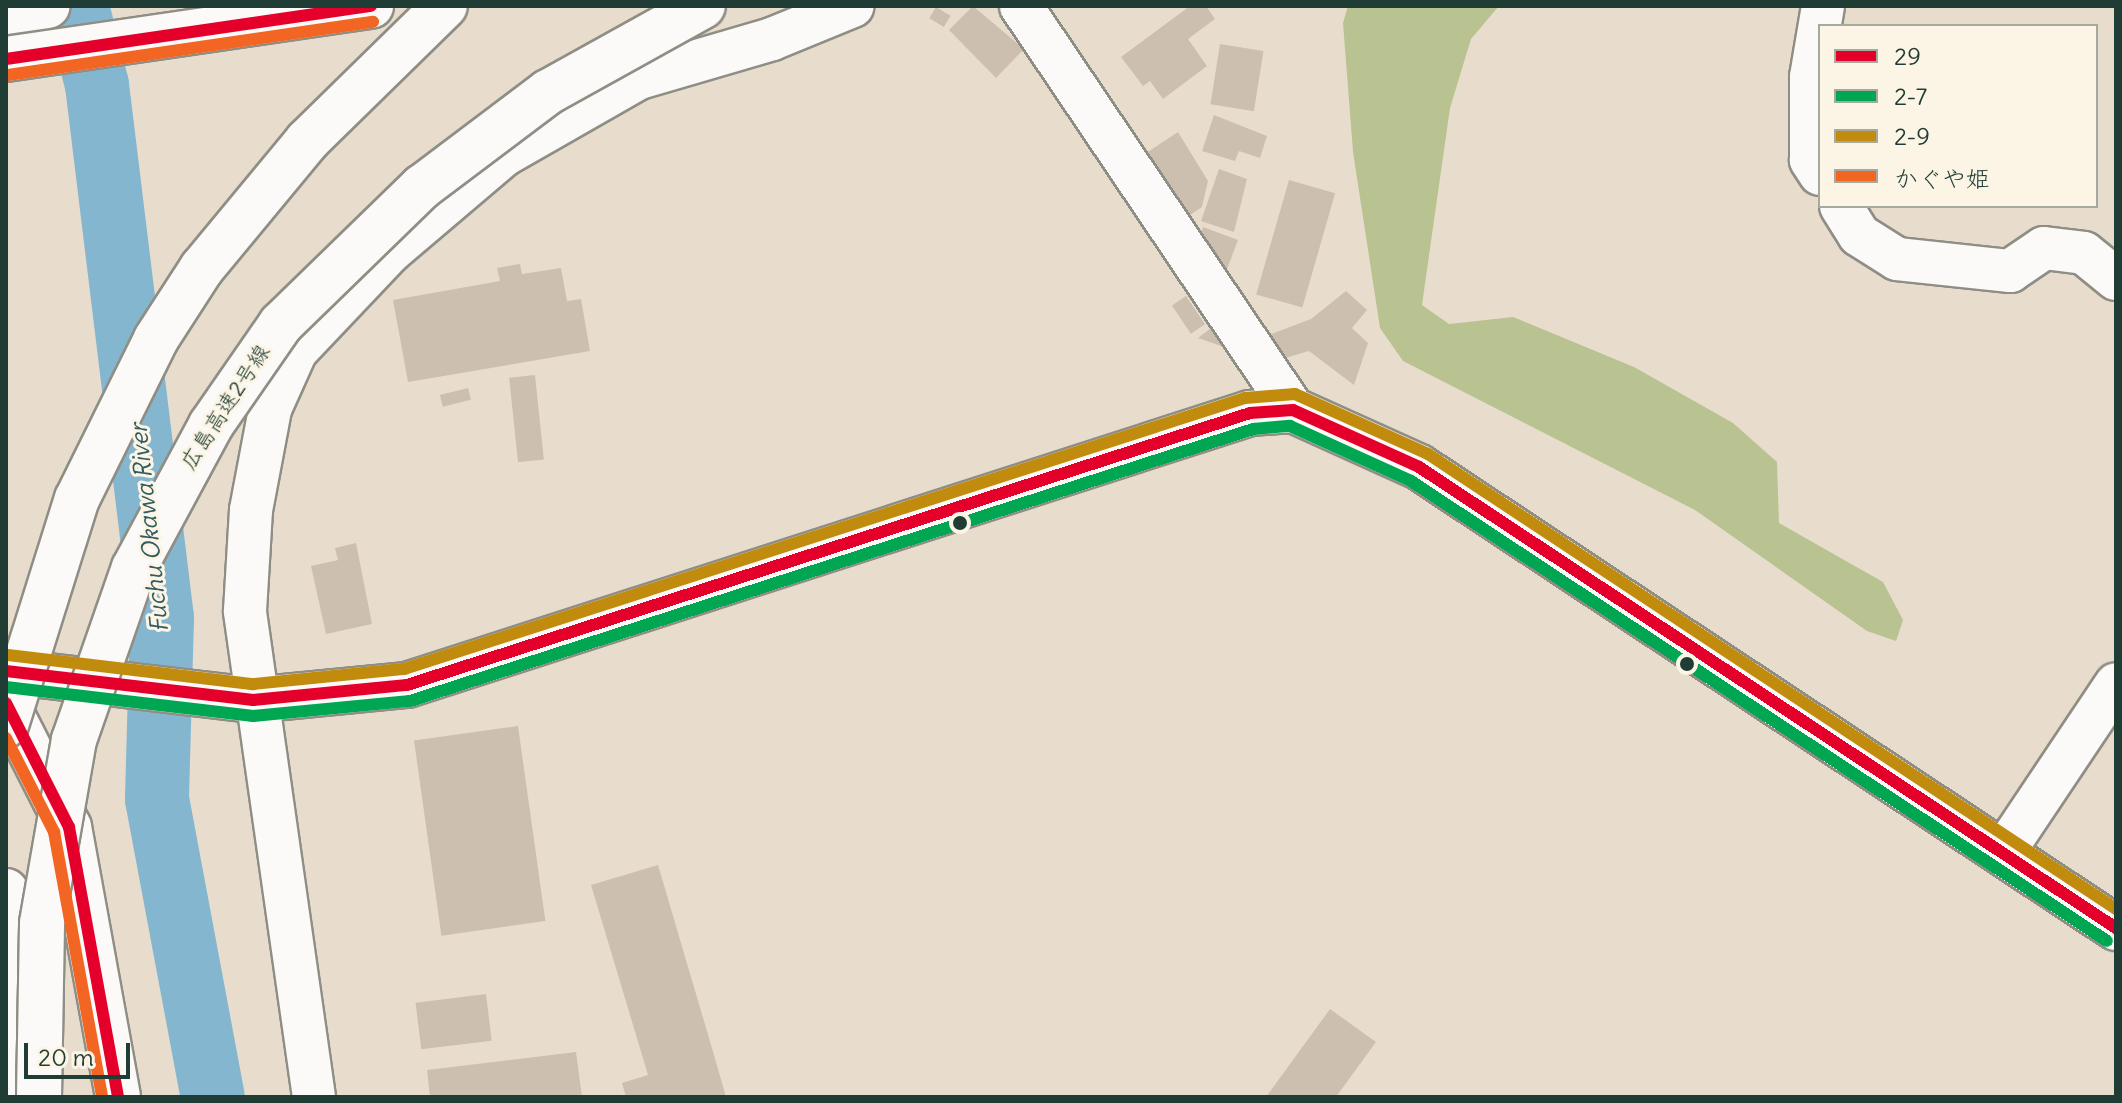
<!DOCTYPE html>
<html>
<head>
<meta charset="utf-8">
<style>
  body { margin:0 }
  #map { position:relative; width:2122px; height:1103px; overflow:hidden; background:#e8ddcd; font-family:Delius,"Klee One",sans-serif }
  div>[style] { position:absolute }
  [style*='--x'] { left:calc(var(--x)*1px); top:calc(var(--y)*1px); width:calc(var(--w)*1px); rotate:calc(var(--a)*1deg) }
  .forest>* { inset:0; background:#b9c391 }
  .river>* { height:64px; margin:-32px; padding:0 32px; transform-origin:32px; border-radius:32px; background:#85b6d0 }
  .building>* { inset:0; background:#cdbfaf; transform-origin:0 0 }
  .roads { filter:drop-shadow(2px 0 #8f8e85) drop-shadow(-2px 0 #8f8e85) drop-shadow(0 2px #8f8e85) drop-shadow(0 -2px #8f8e85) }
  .minor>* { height:42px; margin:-21px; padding:0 21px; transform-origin:21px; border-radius:21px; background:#fcfaf8 }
  .major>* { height:44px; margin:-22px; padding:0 22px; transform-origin:22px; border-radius:22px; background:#fcfaf8 }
  .highway>* { height:44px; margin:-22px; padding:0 22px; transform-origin:22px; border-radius:22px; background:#fcfaf8 }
  .bridges { filter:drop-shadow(2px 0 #8f8e85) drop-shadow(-2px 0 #8f8e85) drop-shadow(0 2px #8f8e85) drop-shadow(0 -2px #8f8e85) }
  .highway-bridge>* { height:44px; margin:-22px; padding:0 22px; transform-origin:22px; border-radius:22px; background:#fcfaf8 }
  .bus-1>* { height:12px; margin:-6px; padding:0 6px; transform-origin:6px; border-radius:6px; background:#e4002b }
  .bus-2>* { height:12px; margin:-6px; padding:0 6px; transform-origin:6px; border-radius:6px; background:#00a651 }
  .bus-3>* { height:12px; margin:-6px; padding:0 6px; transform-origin:6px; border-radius:6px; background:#c18c0d }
  .bus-4>* { height:12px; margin:-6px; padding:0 6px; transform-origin:6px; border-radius:6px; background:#f26522 }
  .dots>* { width:22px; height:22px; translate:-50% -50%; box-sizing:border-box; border:4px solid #fcf5e5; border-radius:50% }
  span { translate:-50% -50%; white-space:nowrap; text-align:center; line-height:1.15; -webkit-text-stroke:6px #fcf5e5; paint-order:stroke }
  .street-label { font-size:22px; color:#1f3d34 }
  .water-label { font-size:24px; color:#315c63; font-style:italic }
  .frame { position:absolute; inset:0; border:8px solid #1f3d34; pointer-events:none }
  .legend { position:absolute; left:1818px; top:24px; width:280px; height:184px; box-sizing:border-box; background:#fcf5e5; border:2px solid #a4ab9e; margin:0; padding:10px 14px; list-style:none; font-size:24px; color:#1f3d34 }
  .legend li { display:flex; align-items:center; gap:16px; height:40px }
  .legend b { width:40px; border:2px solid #a4ab9e }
  .scale { position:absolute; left:24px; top:1043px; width:106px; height:36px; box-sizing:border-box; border:4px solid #1f3d34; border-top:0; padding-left:10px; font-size:24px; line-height:28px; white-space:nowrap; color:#1f3d34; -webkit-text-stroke:6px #fcf5e5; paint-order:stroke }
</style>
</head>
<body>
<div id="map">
  <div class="forest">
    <i style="clip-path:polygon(1348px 6px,1499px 6px,1471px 39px,1450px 108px,1422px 305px,1449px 324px,1513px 317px,1634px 367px,1733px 423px,1777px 462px,1779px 523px,1883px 582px,1903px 620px,1896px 641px,1867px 631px,1695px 510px,1403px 361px,1380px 328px,1353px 152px,1343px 23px)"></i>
  </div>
  <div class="river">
    <i style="--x:77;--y:6;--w:81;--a:75.8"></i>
    <i style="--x:97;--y:85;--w:537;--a:83.05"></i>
    <i style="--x:162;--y:618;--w:181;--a:91.6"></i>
    <i style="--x:157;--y:799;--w:303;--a:79.4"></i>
  </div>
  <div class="building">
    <i style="clip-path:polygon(973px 6px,1024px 49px,996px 78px,949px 30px)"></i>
    <i style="clip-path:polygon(1190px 6px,1206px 6px,1215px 19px,1188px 39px,1207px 66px,1163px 99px,1150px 81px,1143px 86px,1121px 57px)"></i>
    <i style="left:936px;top:7px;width:17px;height:13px;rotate:31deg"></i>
    <i style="left:1220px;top:44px;width:44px;height:61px;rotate:9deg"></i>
    <i style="clip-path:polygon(1214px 115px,1267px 136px,1260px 158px,1239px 151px,1235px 161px,1202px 151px)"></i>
    <i style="clip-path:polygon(1178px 132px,1208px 181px,1202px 207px,1187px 217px,1140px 157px)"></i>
    <i style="clip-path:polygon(1219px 169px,1247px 179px,1234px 232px,1201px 221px)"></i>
    <i style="left:1289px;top:180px;width:48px;height:119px;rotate:16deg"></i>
    <i style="clip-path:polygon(1203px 227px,1238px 240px,1226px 272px,1209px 266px,1196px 248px)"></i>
    <i style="clip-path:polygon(520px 264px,522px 274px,561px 268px,567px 301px,581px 299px,590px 351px,408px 382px,393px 300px,500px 281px,497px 268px)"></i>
    <i style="clip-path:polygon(1346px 291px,1367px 310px,1352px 328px,1368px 343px,1354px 385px,1309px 351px,1279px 360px,1263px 337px,1311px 319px)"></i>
    <i style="left:1186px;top:296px;width:34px;height:17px;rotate:56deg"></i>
    <i style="clip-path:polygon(1211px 328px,1224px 347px,1198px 338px)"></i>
    <i style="left:535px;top:375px;width:85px;height:26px;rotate:84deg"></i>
    <i style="left:468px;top:388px;width:12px;height:29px;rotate:76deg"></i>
    <i style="clip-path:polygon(356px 543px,372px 624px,326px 634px,311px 566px,338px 560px,335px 548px)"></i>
    <i style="left:518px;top:726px;width:197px;height:105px;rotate:82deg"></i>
    <i style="clip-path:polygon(658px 865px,714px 1055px,726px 1097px,626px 1097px,622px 1083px,648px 1075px,591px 885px)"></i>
    <i style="left:486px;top:994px;width:47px;height:71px;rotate:83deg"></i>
    <i style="clip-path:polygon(1330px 1009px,1376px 1042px,1336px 1097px,1266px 1097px)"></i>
    <i style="clip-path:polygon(576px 1052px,582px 1097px,430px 1097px,427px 1070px)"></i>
  </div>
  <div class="roads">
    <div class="minor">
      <i style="--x:1021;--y:6;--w:487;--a:56"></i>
      <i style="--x:1820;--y:174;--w:17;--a:-123"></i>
      <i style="--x:1811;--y:160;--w:83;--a:-90"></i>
      <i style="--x:1811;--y:77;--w:72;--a:-80.4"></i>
      <i style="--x:1841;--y:206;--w:34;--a:58"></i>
      <i style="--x:1859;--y:235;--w:45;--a:32.3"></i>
      <i style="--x:1897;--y:259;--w:114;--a:6.1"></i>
      <i style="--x:2010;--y:271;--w:41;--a:-34.1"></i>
      <i style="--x:2044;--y:248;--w:40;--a:7.1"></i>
      <i style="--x:2084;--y:253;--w:41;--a:39.1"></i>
      <i style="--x:2003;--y:853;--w:203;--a:-56.2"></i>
      <i style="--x:314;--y:1097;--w:491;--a:-98.1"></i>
      <i style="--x:245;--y:611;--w:101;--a:-86.6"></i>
      <i style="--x:251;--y:510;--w:103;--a:-79.3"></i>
      <i style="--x:270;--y:409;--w:64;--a:-65.9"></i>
      <i style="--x:296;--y:351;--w:137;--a:-46.5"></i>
      <i style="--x:390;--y:252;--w:150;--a:-40.4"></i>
      <i style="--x:504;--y:155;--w:155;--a:-29.7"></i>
      <i style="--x:639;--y:78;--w:139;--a:-16.3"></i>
      <i style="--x:772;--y:39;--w:87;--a:-22.2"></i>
    </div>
    <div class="major">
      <i style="--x:6;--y:671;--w:249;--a:6.7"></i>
      <i style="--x:253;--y:700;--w:155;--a:-5.6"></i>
      <i style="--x:407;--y:685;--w:886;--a:-17.88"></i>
      <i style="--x:1250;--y:413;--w:43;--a:-4"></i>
      <i style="--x:1293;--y:410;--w:138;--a:24.3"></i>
      <i style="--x:1419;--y:467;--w:836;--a:33.48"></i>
      <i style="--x:6;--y:703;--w:139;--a:63.1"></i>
      <i style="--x:69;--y:827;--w:274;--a:79.7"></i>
      <i style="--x:6;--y:891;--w:207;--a:85"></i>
    </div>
    <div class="highway">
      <i style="--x:6;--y:12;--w:42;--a:-8.1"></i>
      <i style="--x:6;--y:59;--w:369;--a:-8.3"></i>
    </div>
  </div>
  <div class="bridges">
    <div class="highway-bridge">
      <i style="--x:6;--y:725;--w:237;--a:-72.6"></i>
      <i style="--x:77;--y:499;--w:178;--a:-63.7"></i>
      <i style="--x:156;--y:339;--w:85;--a:-57.1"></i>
      <i style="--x:202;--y:268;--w:165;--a:-50.4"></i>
      <i style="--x:307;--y:141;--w:193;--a:-44.4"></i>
      <i style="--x:39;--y:1097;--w:174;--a:-89"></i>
      <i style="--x:42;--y:923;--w:186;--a:-80.1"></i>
      <i style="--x:74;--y:740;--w:182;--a:-70.8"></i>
      <i style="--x:134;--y:568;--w:162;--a:-61.7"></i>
      <i style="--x:211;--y:425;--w:123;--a:-55.3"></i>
      <i style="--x:281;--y:324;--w:197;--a:-44.2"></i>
      <i style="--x:422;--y:187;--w:158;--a:-37"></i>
      <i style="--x:548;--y:92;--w:177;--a:-29"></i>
    </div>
  </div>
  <div class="bus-1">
    <i style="--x:6;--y:59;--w:369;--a:-8.3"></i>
    <i style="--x:6;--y:671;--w:249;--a:6.7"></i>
    <i style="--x:253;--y:700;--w:155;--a:-5.6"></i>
    <i style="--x:407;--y:685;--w:886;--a:-17.88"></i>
    <i style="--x:1250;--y:413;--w:43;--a:-4"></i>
    <i style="--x:1293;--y:410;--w:138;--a:24.3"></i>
    <i style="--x:1419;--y:467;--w:836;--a:33.48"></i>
    <i style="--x:6;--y:703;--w:139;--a:63.1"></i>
    <i style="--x:69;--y:827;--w:274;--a:79.7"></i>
  </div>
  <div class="bus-2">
    <i style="--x:6;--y:687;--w:249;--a:6.7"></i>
    <i style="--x:253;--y:716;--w:158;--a:-5.5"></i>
    <i style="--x:410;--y:701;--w:886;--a:-17.88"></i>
    <i style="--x:1253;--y:429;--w:37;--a:-5"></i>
    <i style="--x:1290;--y:426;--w:133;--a:24.4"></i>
    <i style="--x:1411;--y:481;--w:834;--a:33.46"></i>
  </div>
  <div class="bus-3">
    <i style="--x:8;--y:655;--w:247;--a:6.8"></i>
    <i style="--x:253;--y:684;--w:152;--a:-5.7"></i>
    <i style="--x:404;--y:669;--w:884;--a:-17.86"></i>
    <i style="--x:1245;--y:398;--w:50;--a:-4.6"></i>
    <i style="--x:1295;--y:394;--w:146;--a:24.3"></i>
    <i style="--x:1428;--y:454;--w:825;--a:33.48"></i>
  </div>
  <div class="bus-4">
    <i style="--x:8;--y:75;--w:369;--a:-8.3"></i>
    <i style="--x:6;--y:738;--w:106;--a:62.9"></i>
    <i style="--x:54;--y:832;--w:269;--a:79.7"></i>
  </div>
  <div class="dots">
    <i style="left:960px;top:523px;background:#1f3d34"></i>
    <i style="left:1687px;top:664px;background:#1f3d34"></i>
  </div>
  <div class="street-label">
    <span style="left:225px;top:407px;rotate:-57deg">広島高速2号線</span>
  </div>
  <div class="water-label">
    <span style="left:149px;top:528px;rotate:-96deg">Fuchu Okawa River</span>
  </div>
  <div class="frame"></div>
  <ul class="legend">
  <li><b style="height:10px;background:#e4002b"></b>29</li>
  <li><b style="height:10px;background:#00a651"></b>2-7</li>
  <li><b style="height:10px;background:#c18c0d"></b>2-9</li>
  <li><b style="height:10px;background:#f26522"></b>かぐや姫</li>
  </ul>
  <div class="scale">20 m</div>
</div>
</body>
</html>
